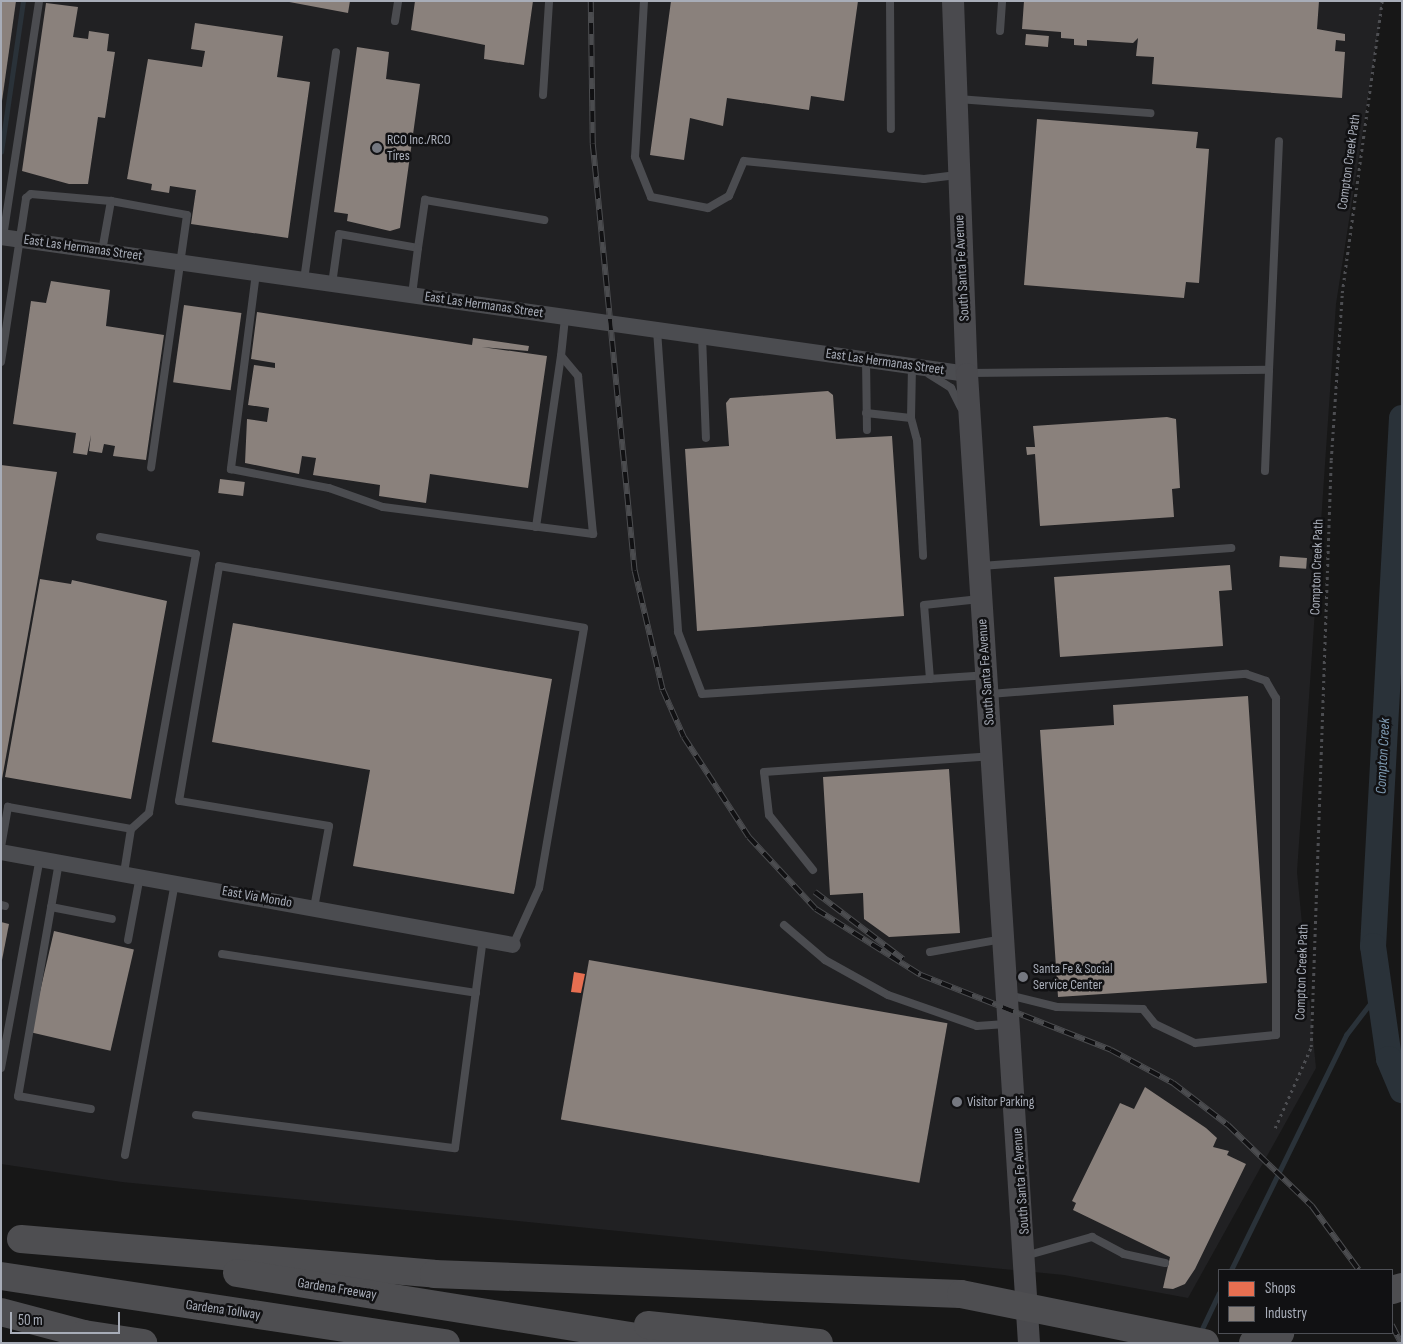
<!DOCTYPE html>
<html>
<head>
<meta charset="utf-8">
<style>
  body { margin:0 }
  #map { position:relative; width:1403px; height:1344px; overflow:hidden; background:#171717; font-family:"Sofia Sans Condensed",sans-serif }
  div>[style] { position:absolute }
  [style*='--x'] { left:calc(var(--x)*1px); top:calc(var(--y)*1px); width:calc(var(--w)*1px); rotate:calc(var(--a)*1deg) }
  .built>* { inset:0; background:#212123 }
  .shops>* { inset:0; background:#e76f51 }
  .industry>* { inset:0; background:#8a817c; transform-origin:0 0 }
  .stream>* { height:4.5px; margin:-2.25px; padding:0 2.25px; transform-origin:2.25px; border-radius:2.25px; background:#2a3239 }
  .river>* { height:26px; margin:-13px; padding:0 13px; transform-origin:13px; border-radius:13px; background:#2a3239 }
  .path>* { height:2.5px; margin-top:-1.25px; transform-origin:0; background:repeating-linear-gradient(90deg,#4d4e52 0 2.5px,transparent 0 6.5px) }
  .lane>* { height:8px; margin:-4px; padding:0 4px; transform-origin:4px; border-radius:4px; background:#4b4c50 }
  .street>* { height:16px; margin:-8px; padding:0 8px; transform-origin:8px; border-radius:8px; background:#4b4c50 }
  .secondary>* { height:22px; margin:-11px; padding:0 11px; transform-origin:11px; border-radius:11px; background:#4a4a4e }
  .highway>* { height:28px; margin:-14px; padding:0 14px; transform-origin:14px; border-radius:14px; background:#4e4e51 }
  .rail>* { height:5.5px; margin-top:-2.75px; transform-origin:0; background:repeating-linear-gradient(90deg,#111113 0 11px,#4b4c4f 0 22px); box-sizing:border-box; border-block:1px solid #4b4c4f }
  .dots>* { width:14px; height:14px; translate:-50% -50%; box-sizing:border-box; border:2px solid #111113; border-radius:50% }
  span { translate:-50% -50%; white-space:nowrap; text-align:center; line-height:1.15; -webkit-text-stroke:5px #111113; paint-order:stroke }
  .poi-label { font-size:14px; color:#a8adb8 }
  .left { translate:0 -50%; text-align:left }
  .street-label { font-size:14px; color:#a8adb8 }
  .water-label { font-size:15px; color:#7f9bb3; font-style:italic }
  .frame { position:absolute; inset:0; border:2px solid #a8adb8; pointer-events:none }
  .legend { position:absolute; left:1218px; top:1269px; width:175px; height:65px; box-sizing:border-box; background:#111113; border:1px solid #4d4f55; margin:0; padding:6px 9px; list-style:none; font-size:15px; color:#a8adb8 }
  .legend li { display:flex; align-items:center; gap:10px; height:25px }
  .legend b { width:25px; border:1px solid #4d4f55 }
  .scale { position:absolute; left:10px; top:1312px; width:110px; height:22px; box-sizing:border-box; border:2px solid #a8adb8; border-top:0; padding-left:6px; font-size:15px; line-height:18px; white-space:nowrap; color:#a8adb8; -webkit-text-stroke:4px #111113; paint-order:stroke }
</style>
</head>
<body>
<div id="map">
  <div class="built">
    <i style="clip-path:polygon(1px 1px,1383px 1px,1336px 304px,1297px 872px,1316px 1068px,1188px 1298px,1064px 1275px,122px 1182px,1px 1164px)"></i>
  </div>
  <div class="shops">
    <i style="clip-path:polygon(574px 972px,585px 974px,581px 993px,571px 992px)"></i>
  </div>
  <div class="industry">
    <i style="clip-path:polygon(1px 1px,16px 1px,2px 101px,1px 101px)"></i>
    <i style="clip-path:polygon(284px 1px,350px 1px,348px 13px)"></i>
    <i style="clip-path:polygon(415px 1px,533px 1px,524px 65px,484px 59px,485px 45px,411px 30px)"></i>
    <i style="clip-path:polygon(671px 1px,858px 1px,844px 101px,811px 96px,809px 110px,727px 98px,723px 126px,690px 118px,684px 160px,650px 155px)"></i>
    <i style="clip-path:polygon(1024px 1px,1319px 1px,1317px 29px,1345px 34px,1345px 41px,1336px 40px,1335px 51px,1345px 52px,1342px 98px,1152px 84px,1154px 57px,1136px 56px,1138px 38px,1133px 43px,1087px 40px,1087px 46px,1074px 45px,1074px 39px,1061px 38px,1061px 32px,1022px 29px)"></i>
    <i style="clip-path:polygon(46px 3px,78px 7px,73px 37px,88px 39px,89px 31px,109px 34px,107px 51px,115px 52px,105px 118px,98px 117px,88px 184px,69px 184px,22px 171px)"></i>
    <i style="clip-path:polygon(195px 23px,283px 36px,277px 77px,310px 82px,288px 238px,191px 224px,196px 190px,170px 186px,169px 193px,151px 190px,152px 184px,127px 179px,148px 59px,202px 67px,205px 51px,191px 49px)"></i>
    <i style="left:1026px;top:34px;width:23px;height:11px;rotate:5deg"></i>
    <i style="clip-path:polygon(357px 47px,389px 52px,386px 79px,420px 84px,400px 228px,390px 231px,347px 221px,348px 214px,334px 212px)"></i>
    <i style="clip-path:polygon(1037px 119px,1198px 132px,1196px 148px,1209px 149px,1199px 283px,1186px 282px,1184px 298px,1024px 285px)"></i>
    <i style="clip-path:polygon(51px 281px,110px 290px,106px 326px,164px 335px,146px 460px,113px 456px,115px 446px,104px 444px,102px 453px,89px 451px,91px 435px,87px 455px,73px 453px,76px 433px,13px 424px,31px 301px,46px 303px)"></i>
    <i style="left:184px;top:305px;width:58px;height:78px;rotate:8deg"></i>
    <i style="clip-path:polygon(257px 312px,472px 345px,473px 338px,529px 346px,528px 351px,482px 347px,547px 356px,528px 488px,430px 474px,426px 503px,379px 496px,380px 485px,313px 475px,316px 458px,302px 456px,299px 474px,245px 463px,247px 419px,267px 422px,269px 408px,248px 405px,254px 365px,275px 368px,275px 363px,251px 359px)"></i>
    <i style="clip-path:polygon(828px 391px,833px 395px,836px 439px,892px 436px,904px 616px,697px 631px,685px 449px,729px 446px,726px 403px,730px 398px)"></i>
    <i style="clip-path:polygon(1167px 417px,1176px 419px,1180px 488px,1172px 489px,1174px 517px,1040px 526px,1035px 454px,1027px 455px,1026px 447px,1035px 447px,1033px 426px)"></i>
    <i style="clip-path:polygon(1px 465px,57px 472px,2px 779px,1px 779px)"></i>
    <i style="left:220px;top:479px;width:25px;height:14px;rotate:7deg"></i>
    <i style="left:1280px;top:556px;width:27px;height:11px;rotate:4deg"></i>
    <i style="clip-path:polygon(1230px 565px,1232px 590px,1219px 591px,1223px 646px,1060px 657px,1054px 577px)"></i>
    <i style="clip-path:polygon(40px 579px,71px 584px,72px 580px,167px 601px,131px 799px,5px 777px)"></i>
    <i style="clip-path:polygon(233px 623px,552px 679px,514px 894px,353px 866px,370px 770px,212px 742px)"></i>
    <i style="clip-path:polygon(1248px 696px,1267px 983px,1058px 997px,1040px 730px,1114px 725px,1113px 705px)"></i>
    <i style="clip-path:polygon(949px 769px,960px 933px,889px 937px,864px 919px,863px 893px,830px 895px,823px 777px)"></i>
    <i style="clip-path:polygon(1px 922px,9px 924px,2px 960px,1px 960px)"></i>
    <i style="left:54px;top:931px;width:82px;height:104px;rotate:13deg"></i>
    <i style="left:589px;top:960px;width:364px;height:162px;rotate:10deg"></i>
    <i style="clip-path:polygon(1145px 1087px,1206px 1128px,1217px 1138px,1213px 1147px,1229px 1151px,1227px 1155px,1246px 1164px,1195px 1269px,1185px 1284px,1173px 1289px,1163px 1288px,1170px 1257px,1073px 1210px,1076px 1203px,1072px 1201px,1120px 1103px,1134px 1109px)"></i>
  </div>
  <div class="stream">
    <i style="--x:1;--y:152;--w:153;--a:-81.7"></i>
    <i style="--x:1231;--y:1270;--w:262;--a:-63.9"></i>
    <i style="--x:1346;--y:1035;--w:54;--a:-52.5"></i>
    <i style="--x:1200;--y:1333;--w:44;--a:-64.6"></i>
  </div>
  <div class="river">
    <i style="--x:1402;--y:418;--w:529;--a:93.14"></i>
    <i style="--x:1373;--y:946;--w:114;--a:81.9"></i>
    <i style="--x:1389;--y:1059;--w:34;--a:67"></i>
  </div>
  <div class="path">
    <i style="--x:1275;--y:1128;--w:89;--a:-66"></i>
    <i style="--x:1311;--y:1047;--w:587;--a:-88.05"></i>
    <i style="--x:1331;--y:460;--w:167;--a:-86.2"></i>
    <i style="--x:1342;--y:293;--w:295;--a:-82.2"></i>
  </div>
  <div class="lane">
    <i style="--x:644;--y:1;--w:156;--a:93.3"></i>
    <i style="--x:635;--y:157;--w:43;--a:68.2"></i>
    <i style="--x:651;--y:197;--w:58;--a:10.9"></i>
    <i style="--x:708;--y:208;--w:24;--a:-30"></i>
    <i style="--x:729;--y:196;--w:38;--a:-67"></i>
    <i style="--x:744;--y:161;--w:181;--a:5.7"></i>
    <i style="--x:924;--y:179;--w:33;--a:-7"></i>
    <i style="--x:890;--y:1;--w:128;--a:89.6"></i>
    <i style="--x:395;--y:21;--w:20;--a:-81"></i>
    <i style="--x:1000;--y:31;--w:30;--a:-86"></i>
    <i style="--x:543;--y:95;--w:94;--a:-86.3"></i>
    <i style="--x:958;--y:99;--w:193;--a:4.2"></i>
    <i style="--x:3;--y:237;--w:239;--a:-81.3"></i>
    <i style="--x:418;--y:248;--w:49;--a:-81.7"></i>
    <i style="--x:425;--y:200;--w:121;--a:9.5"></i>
    <i style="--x:102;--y:251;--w:51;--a:-79.8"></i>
    <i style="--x:111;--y:201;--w:77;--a:10.4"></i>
    <i style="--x:187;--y:215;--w:255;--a:98.1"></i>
    <i style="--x:256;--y:273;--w:198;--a:97.3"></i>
    <i style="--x:231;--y:469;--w:100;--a:11"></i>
    <i style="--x:329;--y:488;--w:57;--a:19.4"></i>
    <i style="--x:383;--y:507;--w:212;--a:7.3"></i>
    <i style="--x:593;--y:534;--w:159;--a:-95.4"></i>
    <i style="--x:578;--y:376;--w:26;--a:-130"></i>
    <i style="--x:561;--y:356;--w:39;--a:-84"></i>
    <i style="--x:304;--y:280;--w:230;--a:-82"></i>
    <i style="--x:332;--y:284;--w:50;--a:-82"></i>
    <i style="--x:339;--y:234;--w:80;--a:10"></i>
    <i style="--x:418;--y:248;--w:47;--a:97.3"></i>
    <i style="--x:657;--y:330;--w:303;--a:86"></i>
    <i style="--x:678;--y:632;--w:66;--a:68.8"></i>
    <i style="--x:702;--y:694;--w:284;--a:-3.8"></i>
    <i style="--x:702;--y:336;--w:102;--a:87.8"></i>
    <i style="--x:866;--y:359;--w:71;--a:89.2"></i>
    <i style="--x:1;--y:362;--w:166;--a:-81.3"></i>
    <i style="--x:26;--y:198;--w:6;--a:-39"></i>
    <i style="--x:31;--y:194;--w:80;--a:5"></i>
    <i style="--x:969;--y:373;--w:300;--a:-0.6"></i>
    <i style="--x:1269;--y:370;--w:229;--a:-87.5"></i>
    <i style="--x:929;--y:374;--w:26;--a:32"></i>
    <i style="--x:951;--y:388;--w:22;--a:63"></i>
    <i style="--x:866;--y:413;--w:45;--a:6.3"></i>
    <i style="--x:911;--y:418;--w:23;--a:75"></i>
    <i style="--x:917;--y:440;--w:116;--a:87"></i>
    <i style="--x:911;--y:418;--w:52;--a:-88.9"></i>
    <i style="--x:1265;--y:471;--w:101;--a:-87.7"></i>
    <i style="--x:536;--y:527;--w:173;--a:-81.7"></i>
    <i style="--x:100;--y:537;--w:97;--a:10"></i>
    <i style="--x:196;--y:554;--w:263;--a:100.3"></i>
    <i style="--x:149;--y:813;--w:24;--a:138"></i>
    <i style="--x:981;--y:566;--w:251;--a:-4.1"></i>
    <i style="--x:930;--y:679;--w:74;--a:-94.6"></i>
    <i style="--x:924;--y:605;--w:56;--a:-6.1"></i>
    <i style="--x:990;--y:694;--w:257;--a:-4.5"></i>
    <i style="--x:1246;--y:674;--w:21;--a:19"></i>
    <i style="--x:1266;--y:681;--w:20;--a:60"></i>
    <i style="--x:1276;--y:698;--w:337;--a:90"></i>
    <i style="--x:1276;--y:1035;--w:81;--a:174.4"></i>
    <i style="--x:1195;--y:1043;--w:44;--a:-154.6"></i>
    <i style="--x:1155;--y:1024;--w:19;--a:-129"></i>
    <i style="--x:1143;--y:1009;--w:86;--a:-178.7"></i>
    <i style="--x:1057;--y:1007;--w:50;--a:-166.2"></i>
    <i style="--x:1;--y:847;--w:41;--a:-80.1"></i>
    <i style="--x:8;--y:807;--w:125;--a:10.1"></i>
    <i style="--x:131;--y:829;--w:45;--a:99"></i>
    <i style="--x:59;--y:862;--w:238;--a:99.9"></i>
    <i style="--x:18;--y:1096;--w:74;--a:10.1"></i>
    <i style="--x:813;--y:870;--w:70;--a:-128.7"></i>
    <i style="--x:769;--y:815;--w:43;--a:-96.6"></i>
    <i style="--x:764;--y:772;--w:227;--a:-4"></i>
    <i style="--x:1;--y:905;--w:4;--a:14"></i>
    <i style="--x:51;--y:907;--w:62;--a:11.1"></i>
    <i style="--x:314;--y:908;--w:83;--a:-79.6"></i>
    <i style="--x:329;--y:826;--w:152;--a:-170.5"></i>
    <i style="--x:179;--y:801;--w:238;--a:-80.3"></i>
    <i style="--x:219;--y:566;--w:370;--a:9.6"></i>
    <i style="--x:584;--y:628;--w:264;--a:99.8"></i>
    <i style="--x:539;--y:888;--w:63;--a:114.5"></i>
    <i style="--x:784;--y:925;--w:54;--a:40.5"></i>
    <i style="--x:825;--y:960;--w:72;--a:29.1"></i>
    <i style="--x:888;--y:995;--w:94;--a:19.2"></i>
    <i style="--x:977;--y:1026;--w:29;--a:-4"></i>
    <i style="--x:128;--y:940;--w:65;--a:-79.4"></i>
    <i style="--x:930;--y:952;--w:73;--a:-10.2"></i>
    <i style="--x:222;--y:954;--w:257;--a:8.7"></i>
    <i style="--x:1;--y:1068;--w:214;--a:-79.5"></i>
    <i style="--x:196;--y:1115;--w:261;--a:7.3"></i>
    <i style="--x:455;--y:1148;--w:211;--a:-82.4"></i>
    <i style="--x:125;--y:1155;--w:278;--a:-79.6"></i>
    <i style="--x:1025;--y:1256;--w:70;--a:-15.8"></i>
    <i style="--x:1092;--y:1237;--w:36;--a:28"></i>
    <i style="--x:1124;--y:1254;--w:42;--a:12.4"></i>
  </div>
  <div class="street">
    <i style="--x:1;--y:237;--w:976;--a:8.07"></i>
    <i style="--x:1;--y:852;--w:520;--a:10.29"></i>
  </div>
  <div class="secondary">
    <i style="--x:953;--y:1;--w:373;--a:87.9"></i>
    <i style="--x:967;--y:374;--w:971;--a:86.34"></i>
  </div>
  <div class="highway">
    <i style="--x:21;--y:1239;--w:414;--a:4.8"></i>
    <i style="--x:434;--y:1274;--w:527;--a:2.17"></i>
    <i style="--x:961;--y:1294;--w:249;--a:11.4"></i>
    <i style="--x:237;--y:1273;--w:441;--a:9.1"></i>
    <i style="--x:1;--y:1276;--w:450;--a:8.6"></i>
    <i style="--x:1392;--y:1290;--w:10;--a:-17"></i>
    <i style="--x:1;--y:1312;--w:86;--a:14.8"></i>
    <i style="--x:84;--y:1334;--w:60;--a:8.7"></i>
    <i style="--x:648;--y:1325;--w:172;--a:6"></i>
    <i style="--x:1253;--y:1343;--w:29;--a:-20"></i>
  </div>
  <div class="rail">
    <i style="--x:591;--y:1;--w:143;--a:89.2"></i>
    <i style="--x:593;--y:144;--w:429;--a:84.4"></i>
    <i style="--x:635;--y:571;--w:122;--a:76.8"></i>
    <i style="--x:663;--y:690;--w:51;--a:65.9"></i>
    <i style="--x:684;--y:737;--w:119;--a:57"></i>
    <i style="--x:749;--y:837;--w:98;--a:47.1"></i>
    <i style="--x:816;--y:909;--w:124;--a:32.2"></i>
    <i style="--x:921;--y:975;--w:204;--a:21.5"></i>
    <i style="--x:1111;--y:1050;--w:70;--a:28"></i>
    <i style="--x:1173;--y:1083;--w:69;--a:37.4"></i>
    <i style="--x:1228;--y:1125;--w:117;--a:44"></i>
    <i style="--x:1312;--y:1206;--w:79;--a:53.7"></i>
    <i style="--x:815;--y:892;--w:111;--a:37.3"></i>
    <i style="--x:1392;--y:1325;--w:20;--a:63"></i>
  </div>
  <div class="dots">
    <i style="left:377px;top:148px;background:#757880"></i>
    <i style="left:1023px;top:977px;background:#757880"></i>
    <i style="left:957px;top:1102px;background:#757880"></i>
  </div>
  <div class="poi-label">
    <span class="left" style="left:387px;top:148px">RCO Inc./RCO<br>Tires</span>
    <span class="left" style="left:1033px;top:977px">Santa Fe &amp; Social<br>Service Center</span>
    <span class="left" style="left:967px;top:1102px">Visitor Parking</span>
  </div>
  <div class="street-label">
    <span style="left:1349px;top:162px;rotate:-82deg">Compton Creek Path</span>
    <span style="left:83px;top:248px;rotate:8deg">East Las Hermanas Street</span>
    <span style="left:962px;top:268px;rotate:-93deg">South Santa Fe Avenue</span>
    <span style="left:484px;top:305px;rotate:8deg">East Las Hermanas Street</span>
    <span style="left:885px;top:362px;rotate:8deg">East Las Hermanas Street</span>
    <span style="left:1317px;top:567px;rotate:-88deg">Compton Creek Path</span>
    <span style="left:986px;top:672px;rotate:-94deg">South Santa Fe Avenue</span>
    <span style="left:257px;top:897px;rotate:10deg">East Via Mondo</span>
    <span style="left:1302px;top:972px;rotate:-88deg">Compton Creek Path</span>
    <span style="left:1021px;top:1181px;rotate:-94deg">South Santa Fe Avenue</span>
    <span style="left:337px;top:1289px;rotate:9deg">Gardena Freeway</span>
    <span style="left:223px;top:1310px;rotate:8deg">Gardena Tollway</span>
  </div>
  <div class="water-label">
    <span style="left:1383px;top:756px;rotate:-87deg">Compton Creek</span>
  </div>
  <div class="frame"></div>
  <ul class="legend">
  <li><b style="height:14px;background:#e76f51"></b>Shops</li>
  <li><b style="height:14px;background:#8a817c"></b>Industry</li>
  </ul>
  <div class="scale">50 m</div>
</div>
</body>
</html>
